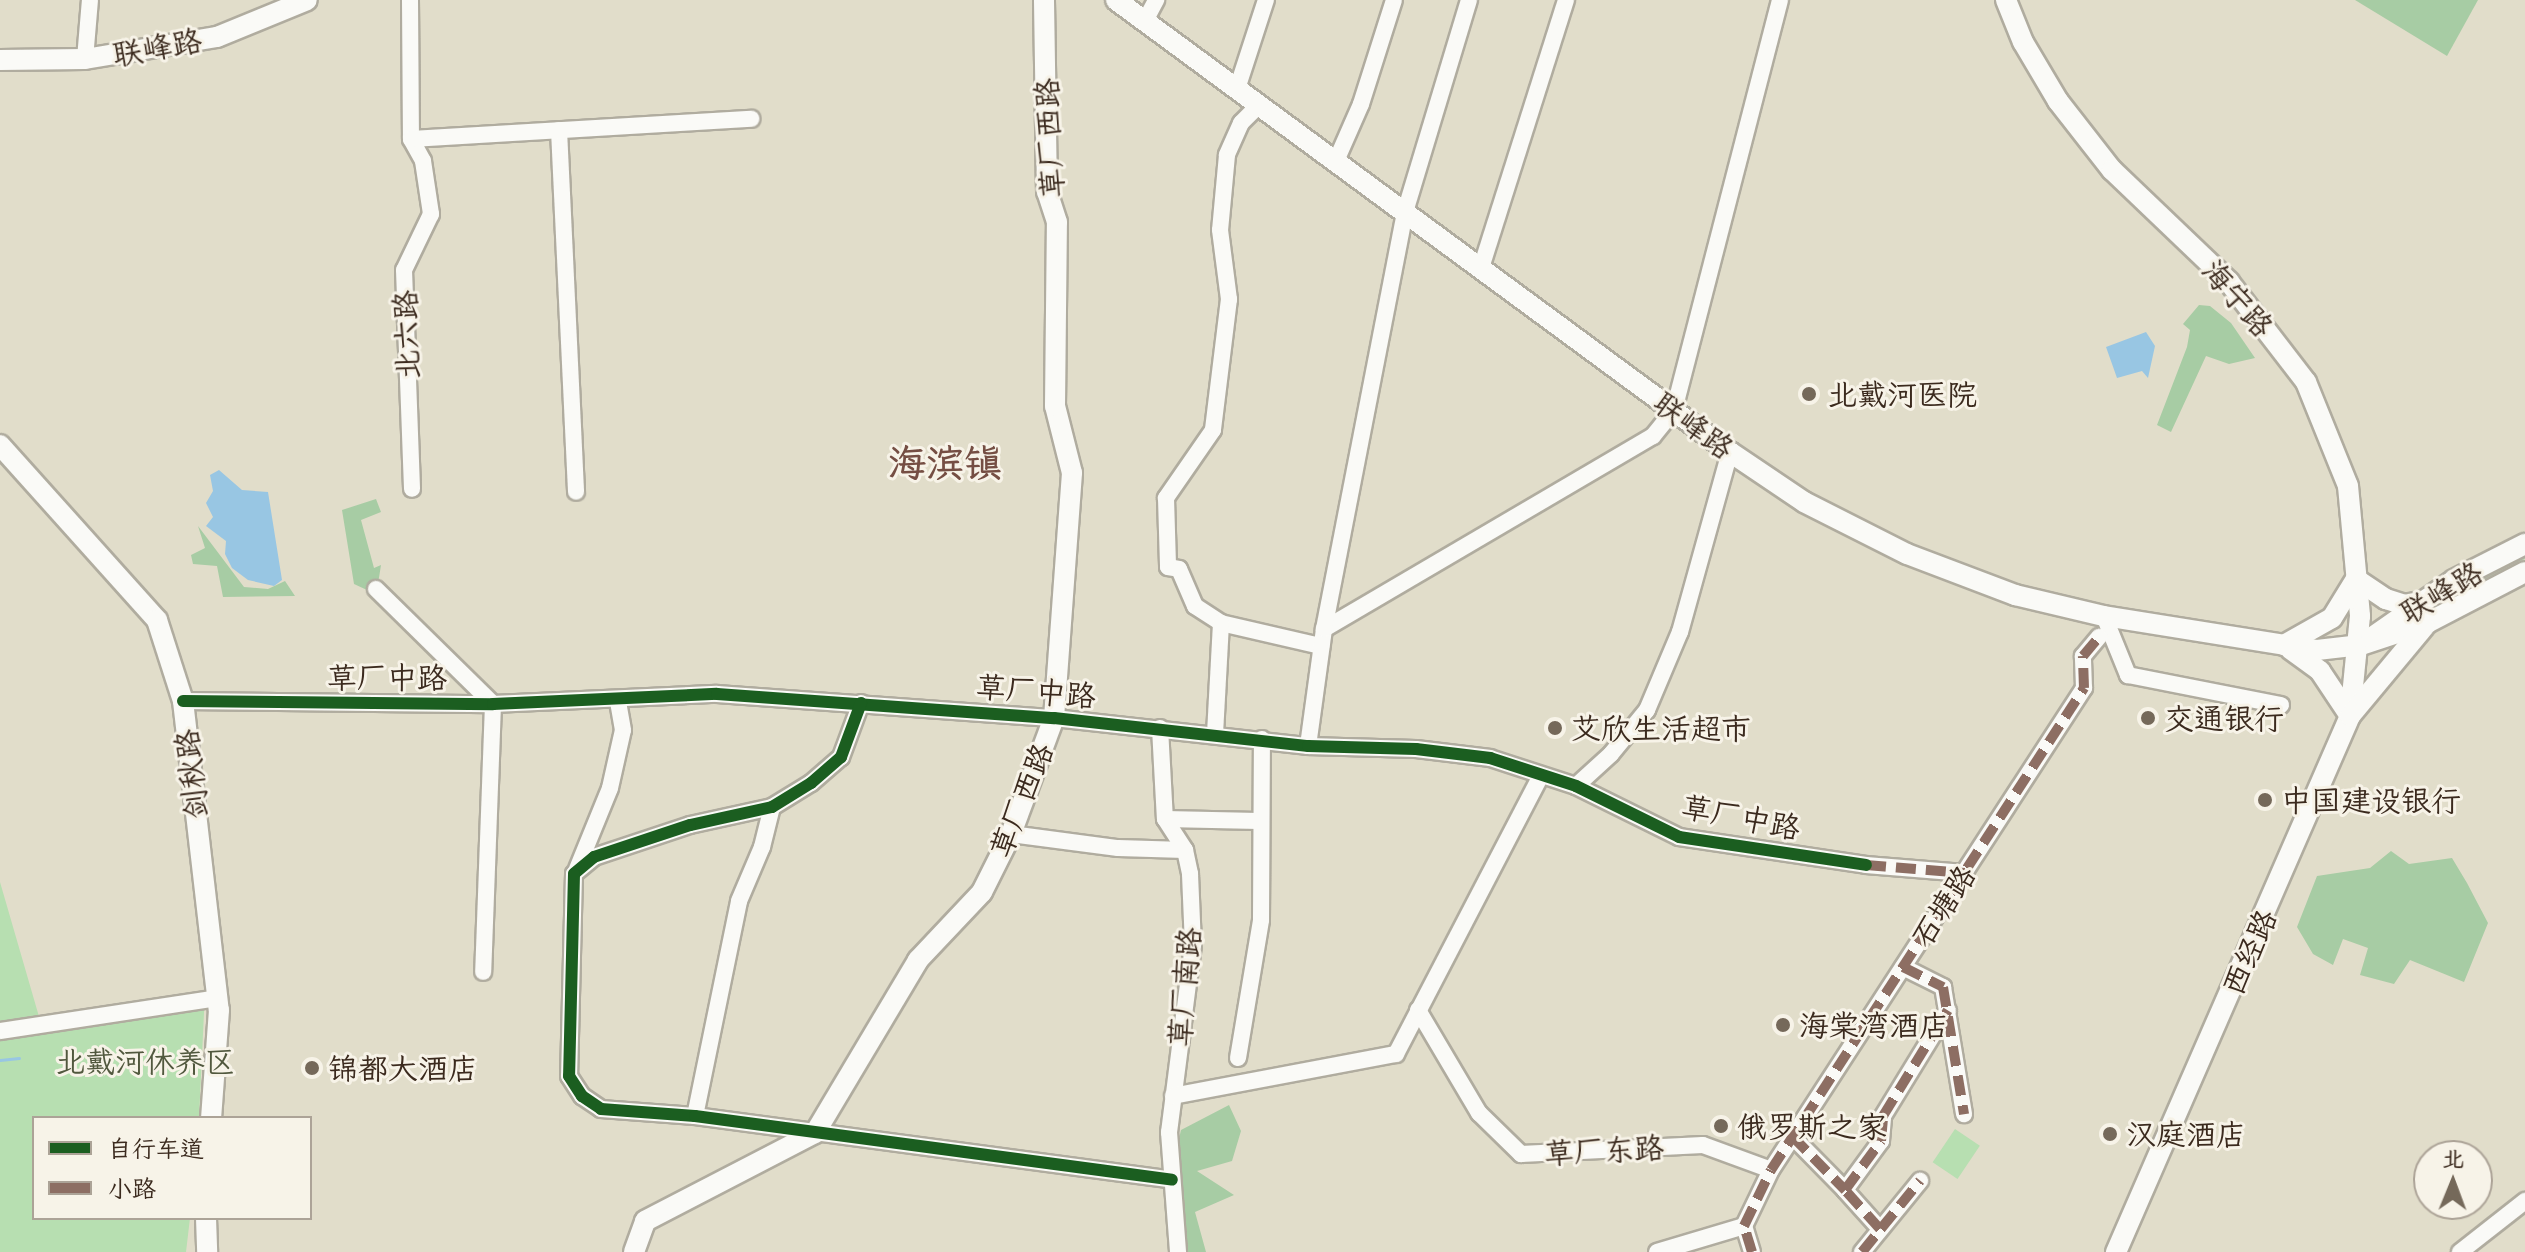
<!DOCTYPE html>
<html>
<head>
<meta charset="utf-8">
<style>
  body { margin:0 }
  #map { position:relative; width:2525px; height:1252px; overflow:hidden; background:#e1ddca; font-family:"Patrick Hand","LXGW WenKai TC",sans-serif }
  div>[style] { position:absolute }
  [style*='--x'] { left:calc(var(--x)*1px); top:calc(var(--y)*1px); width:calc(var(--w)*1px); rotate:calc(var(--a)*1deg) }
  .green>* { inset:0; background:#b7dfb1; transform-origin:0 0 }
  .forest>* { inset:0; background:#a7cca4 }
  .water>* { inset:0; background:#98c6e3 }
  .stream>* { height:3px; margin:-1.5px; padding:0 1.5px; transform-origin:1.5px; border-radius:1.5px; background:#98c6e3 }
  .roads { filter:drop-shadow(2px 0 #b0ac9f) drop-shadow(-2px 0 #b0ac9f) drop-shadow(0 2px #b0ac9f) drop-shadow(0 -2px #b0ac9f) }
  .minor>* { height:16px; margin:-8px; padding:0 8px; transform-origin:8px; border-radius:8px; background:#fafaf7 }
  .major>* { height:20px; margin:-10px; padding:0 10px; transform-origin:10px; border-radius:10px; background:#fafaf7 }
  .quiet>* { height:10px; margin-top:-5px; transform-origin:0; background:repeating-linear-gradient(90deg,#8d6e63 0 20px,transparent 0 30px) }
  .cycleway>* { height:12px; margin:-6px; padding:0 6px; transform-origin:6px; border-radius:6px; background:#1b5e20 }
  .dots>* { width:22px; height:22px; translate:-50% -50%; box-sizing:border-box; border:4px solid #f7f3e8; border-radius:50% }
  span { translate:-50% -50%; white-space:nowrap; text-align:center; line-height:1.15; -webkit-text-stroke:6px #f7f3e8; paint-order:stroke }
  .street-label { font-size:30px; color:#3b2a1e }
  .poi-label { font-size:30px; color:#3b2a1e }
  .left { translate:0 -50%; text-align:left }
  .park-label { font-size:30px; color:#51583e }
  .district-label { font-size:38px; color:#754e43; font-weight:700 }
  .legend { position:absolute; left:32px; top:1116px; width:280px; height:104px; box-sizing:border-box; background:#f7f3e8; border:2px solid #aca397; margin:0; padding:10px 14px; list-style:none; font-size:24px; color:#3b2a1e }
  .legend li { display:flex; align-items:center; gap:16px; height:40px }
  .legend b { width:40px; border:2px solid #aca397 }
  .north { position:absolute; left:2413px; top:1140px; width:80px; height:80px; box-sizing:border-box; background:#f7f3e8; border:2px solid #aca397; border-radius:50%; rotate:1deg; font-size:22px; font-weight:700; line-height:32px; text-align:center; color:#3b2a1e }
  .north::after { content:''; display:block; margin:auto; width:28px; height:36px; background:#75695a; clip-path:polygon(50% 0,100% 100%,50% 72%,0 100%) }
</style>
</head>
<body>
<div id="map">
  <div class="green">
    <i style="clip-path:polygon(2525px 550px,2525px 559px,2410px 618px,2453px 588px)"></i>
    <i style="clip-path:polygon(0 882px,40px 1020px,205px 992px,199px 1118px,34px 1118px,34px 1218px,190px 1218px,186px 1252px,0 1252px)"></i>
    <i style="left:1955px;top:1129px;width:30px;height:40px;rotate:34deg"></i>
  </div>
  <div class="forest">
    <i style="clip-path:polygon(2355px 0,2478px 0,2447px 56px)"></i>
    <i style="clip-path:polygon(2199px 305px,2210px 306px,2231px 323px,2255px 358px,2229px 364px,2206px 356px,2171px 432px,2157px 425px,2187px 347px,2190px 330px,2183px 324px)"></i>
    <i style="clip-path:polygon(376px 499px,381px 512px,361px 520px,374px 568px,381px 565px,378px 584px,367px 590px,354px 584px,342px 510px)"></i>
    <i style="clip-path:polygon(198px 526px,244px 587px,268px 589px,285px 581px,295px 596px,223px 597px,217px 566px,193px 564px,191px 555px,205px 548px)"></i>
    <i style="clip-path:polygon(2391px 851px,2409px 864px,2452px 858px,2467px 883px,2488px 923px,2464px 982px,2410px 960px,2394px 984px,2360px 975px,2368px 948px,2343px 939px,2333px 965px,2313px 954px,2297px 927px,2317px 876px,2370px 868px)"></i>
    <i style="clip-path:polygon(1229px 1105px,1241px 1131px,1232px 1161px,1197px 1171px,1234px 1195px,1195px 1212px,1206px 1252px,1184px 1252px,1177px 1147px,1181px 1130px)"></i>
  </div>
  <div class="water">
    <i style="clip-path:polygon(2146px 332px,2155px 346px,2148px 378px,2142px 371px,2117px 378px,2106px 347px)"></i>
    <i style="clip-path:polygon(219px 470px,242px 490px,268px 492px,282px 580px,274px 586px,248px 580px,232px 568px,225px 554px,226px 541px,206px 526px,213px 517px,206px 503px,213px 491px,210px 475px)"></i>
  </div>
  <div class="stream">
    <i style="--x:0;--y:1060;--w:19;--a:-6"></i>
  </div>
  <div class="roads">
    <div class="minor">
      <i style="--x:410;--y:0;--w:139;--a:89.6"></i>
      <i style="--x:411;--y:139;--w:25;--a:61"></i>
      <i style="--x:423;--y:161;--w:54;--a:81.4"></i>
      <i style="--x:431;--y:214;--w:62;--a:115.7"></i>
      <i style="--x:404;--y:270;--w:219;--a:87.9"></i>
      <i style="--x:1145;--y:21;--w:24;--a:-62"></i>
      <i style="--x:85;--y:59;--w:59;--a:-85.2"></i>
      <i style="--x:1237;--y:89;--w:94;--a:-72"></i>
      <i style="--x:1259;--y:105;--w:25;--a:135"></i>
      <i style="--x:1241;--y:123;--w:35;--a:114"></i>
      <i style="--x:1227;--y:155;--w:75;--a:95.3"></i>
      <i style="--x:1220;--y:230;--w:70;--a:82.6"></i>
      <i style="--x:1229;--y:299;--w:132;--a:97"></i>
      <i style="--x:1213;--y:430;--w:83;--a:124.7"></i>
      <i style="--x:1166;--y:498;--w:69;--a:88.3"></i>
      <i style="--x:1168;--y:567;--w:11;--a:10"></i>
      <i style="--x:1179;--y:569;--w:40;--a:66.6"></i>
      <i style="--x:1195;--y:606;--w:31;--a:33"></i>
      <i style="--x:1221;--y:623;--w:103;--a:13"></i>
      <i style="--x:559;--y:130;--w:362;--a:87.3"></i>
      <i style="--x:411;--y:139;--w:341;--a:-3.4"></i>
      <i style="--x:1336;--y:161;--w:62;--a:-66.3"></i>
      <i style="--x:1361;--y:104;--w:109;--a:-72.4"></i>
      <i style="--x:1481;--y:268;--w:281;--a:-72.4"></i>
      <i style="--x:376;--y:589;--w:164;--a:44.5"></i>
      <i style="--x:493;--y:704;--w:268;--a:92.1"></i>
      <i style="--x:2104;--y:616;--w:64;--a:67.9"></i>
      <i style="--x:2128;--y:675;--w:156;--a:11.1"></i>
      <i style="--x:1324;--y:629;--w:381;--a:-30.4"></i>
      <i style="--x:1653;--y:436;--w:33;--a:-51"></i>
      <i style="--x:1674;--y:410;--w:423;--a:-75.5"></i>
      <i style="--x:183;--y:701;--w:310;--a:0.6"></i>
      <i style="--x:493;--y:704;--w:224;--a:-2.6"></i>
      <i style="--x:717;--y:694;--w:338;--a:4.1"></i>
      <i style="--x:1054;--y:718;--w:256;--a:6.3"></i>
      <i style="--x:1308;--y:746;--w:108;--a:1.6"></i>
      <i style="--x:1416;--y:749;--w:75;--a:6.9"></i>
      <i style="--x:1490;--y:758;--w:90;--a:18"></i>
      <i style="--x:1576;--y:786;--w:115;--a:26.3"></i>
      <i style="--x:1679;--y:837;--w:189;--a:8.5"></i>
      <i style="--x:1866;--y:865;--w:99;--a:4.6"></i>
      <i style="--x:861;--y:703;--w:58;--a:110.3"></i>
      <i style="--x:841;--y:757;--w:40;--a:139"></i>
      <i style="--x:811;--y:783;--w:46;--a:148.4"></i>
      <i style="--x:772;--y:807;--w:84;--a:167.6"></i>
      <i style="--x:690;--y:825;--w:101;--a:161.6"></i>
      <i style="--x:594;--y:857;--w:26;--a:140"></i>
      <i style="--x:574;--y:874;--w:202;--a:91.4"></i>
      <i style="--x:569;--y:1076;--w:24;--a:57"></i>
      <i style="--x:582;--y:1096;--w:23;--a:34"></i>
      <i style="--x:601;--y:1109;--w:94;--a:4.3"></i>
      <i style="--x:695;--y:1116;--w:481;--a:7.6"></i>
      <i style="--x:1160;--y:728;--w:91;--a:86.9"></i>
      <i style="--x:1165;--y:819;--w:37;--a:57"></i>
      <i style="--x:1185;--y:850;--w:25;--a:78"></i>
      <i style="--x:1190;--y:874;--w:71;--a:87.6"></i>
      <i style="--x:1193;--y:945;--w:189;--a:97.3"></i>
      <i style="--x:1169;--y:1132;--w:120;--a:85.7"></i>
      <i style="--x:1215;--y:734;--w:111;--a:-86.9"></i>
      <i style="--x:1308;--y:746;--w:118;--a:-82.2"></i>
      <i style="--x:1324;--y:629;--w:425;--a:-79"></i>
      <i style="--x:1405;--y:212;--w:221;--a:-73.2"></i>
      <i style="--x:1576;--y:786;--w:47;--a:-42.4"></i>
      <i style="--x:1611;--y:754;--w:57;--a:-50.7"></i>
      <i style="--x:1647;--y:710;--w:85;--a:-67.1"></i>
      <i style="--x:1680;--y:632;--w:187;--a:-74.5"></i>
      <i style="--x:1165;--y:819;--w:94;--a:1.2"></i>
      <i style="--x:1011;--y:834;--w:108;--a:7.5"></i>
      <i style="--x:1118;--y:848;--w:67;--a:1.7"></i>
      <i style="--x:577;--y:869;--w:87;--a:-67.8"></i>
      <i style="--x:610;--y:788;--w:59;--a:-77.4"></i>
      <i style="--x:623;--y:730;--w:28;--a:-100"></i>
      <i style="--x:1903;--y:967;--w:45;--a:26.6"></i>
      <i style="--x:1943;--y:987;--w:129;--a:80.6"></i>
      <i style="--x:1418;--y:1010;--w:120;--a:59.4"></i>
      <i style="--x:1479;--y:1113;--w:59;--a:44.3"></i>
      <i style="--x:1521;--y:1154;--w:182;--a:-2.8"></i>
      <i style="--x:1703;--y:1145;--w:72;--a:20.2"></i>
      <i style="--x:0;--y:1031;--w:220;--a:-8.6"></i>
      <i style="--x:1238;--y:1058;--w:140;--a:-80.5"></i>
      <i style="--x:1261;--y:920;--w:181;--a:-89.7"></i>
      <i style="--x:1173;--y:1096;--w:227;--a:-10.7"></i>
      <i style="--x:1396;--y:1054;--w:314;--a:-62.5"></i>
      <i style="--x:695;--y:1116;--w:219;--a:-78.4"></i>
      <i style="--x:739;--y:901;--w:59;--a:-66.9"></i>
      <i style="--x:762;--y:847;--w:41;--a:-76"></i>
      <i style="--x:1792;--y:1136;--w:76;--a:45.5"></i>
      <i style="--x:1880;--y:1229;--w:52;--a:-131.9"></i>
      <i style="--x:1845;--y:1190;--w:61;--a:-53.7"></i>
      <i style="--x:1881;--y:1141;--w:25;--a:-85"></i>
      <i style="--x:1883;--y:1116;--w:124;--a:-58.5"></i>
      <i style="--x:1657;--y:1252;--w:91;--a:-16.6"></i>
      <i style="--x:1752;--y:1252;--w:27;--a:-107"></i>
      <i style="--x:1744;--y:1226;--w:62;--a:-64.3"></i>
      <i style="--x:1771;--y:1170;--w:575;--a:-57"></i>
      <i style="--x:2084;--y:688;--w:32;--a:-92"></i>
      <i style="--x:2083;--y:656;--w:25;--a:-50"></i>
      <i style="--x:1862;--y:1252;--w:92;--a:-50.8"></i>
      <i style="--x:2460;--y:1252;--w:83;--a:-38.1"></i>
    </div>
    <div class="major">
      <i style="--x:1116;--y:0;--w:762;--a:36.36"></i>
      <i style="--x:1730;--y:452;--w:89;--a:34"></i>
      <i style="--x:1804;--y:502;--w:115;--a:26.8"></i>
      <i style="--x:1907;--y:554;--w:116;--a:20.8"></i>
      <i style="--x:2015;--y:595;--w:91;--a:13.3"></i>
      <i style="--x:2104;--y:616;--w:216;--a:9.1"></i>
      <i style="--x:2317;--y:650;--w:44;--a:-6.5"></i>
      <i style="--x:2361;--y:645;--w:70;--a:-18.4"></i>
      <i style="--x:2427;--y:623;--w:110;--a:-27.5"></i>
      <i style="--x:2006;--y:0;--w:45;--a:68"></i>
      <i style="--x:2023;--y:42;--w:69;--a:59.3"></i>
      <i style="--x:2058;--y:101;--w:88;--a:52"></i>
      <i style="--x:2112;--y:170;--w:162;--a:43.7"></i>
      <i style="--x:2229;--y:282;--w:126;--a:52.4"></i>
      <i style="--x:2306;--y:382;--w:112;--a:68"></i>
      <i style="--x:2348;--y:486;--w:131;--a:84.7"></i>
      <i style="--x:2360;--y:616;--w:100;--a:95.7"></i>
      <i style="--x:2350;--y:716;--w:585;--a:113.58"></i>
      <i style="--x:0;--y:60;--w:85;--a:-0.7"></i>
      <i style="--x:85;--y:59;--w:134;--a:-9.5"></i>
      <i style="--x:217;--y:37;--w:97;--a:-22.3"></i>
      <i style="--x:0;--y:445;--w:235;--a:48.1"></i>
      <i style="--x:157;--y:620;--w:85;--a:72.2"></i>
      <i style="--x:183;--y:701;--w:311;--a:83.4"></i>
      <i style="--x:219;--y:1010;--w:108;--a:94.2"></i>
      <i style="--x:2356;--y:579;--w:36;--a:34"></i>
      <i style="--x:2386;--y:599;--w:19;--a:18"></i>
      <i style="--x:2404;--y:605;--w:16;--a:-11"></i>
      <i style="--x:2371;--y:638;--w:101;--a:-34.9"></i>
      <i style="--x:2454;--y:580;--w:80;--a:-26.9"></i>
      <i style="--x:2284;--y:645;--w:55;--a:-29.4"></i>
      <i style="--x:2332;--y:618;--w:46;--a:-58.4"></i>
      <i style="--x:2290;--y:649;--w:37;--a:36"></i>
      <i style="--x:2320;--y:671;--w:54;--a:56.3"></i>
      <i style="--x:2350;--y:716;--w:116;--a:-50.3"></i>
      <i style="--x:206;--y:1218;--w:34;--a:88"></i>
      <i style="--x:634;--y:1252;--w:33;--a:-70"></i>
      <i style="--x:645;--y:1221;--w:191;--a:-27.4"></i>
      <i style="--x:815;--y:1133;--w:201;--a:-59.2"></i>
      <i style="--x:918;--y:960;--w:93;--a:-46.7"></i>
      <i style="--x:982;--y:892;--w:65;--a:-63.4"></i>
      <i style="--x:1011;--y:834;--w:124;--a:-69.7"></i>
      <i style="--x:1054;--y:718;--w:246;--a:-85.8"></i>
      <i style="--x:1072;--y:473;--w:69;--a:-104.2"></i>
      <i style="--x:1055;--y:406;--w:184;--a:-89.4"></i>
      <i style="--x:1057;--y:222;--w:32;--a:-108"></i>
      <i style="--x:1047;--y:192;--w:192;--a:-90.9"></i>
    </div>
  </div>
  <div class="quiet">
    <i style="--x:1866;--y:865;--w:99;--a:4.6"></i>
    <i style="--x:1903;--y:967;--w:45;--a:26.6"></i>
    <i style="--x:1943;--y:987;--w:129;--a:80.6"></i>
    <i style="--x:1792;--y:1136;--w:76;--a:45.5"></i>
    <i style="--x:1880;--y:1229;--w:52;--a:-131.9"></i>
    <i style="--x:1845;--y:1190;--w:61;--a:-53.7"></i>
    <i style="--x:1881;--y:1141;--w:25;--a:-85"></i>
    <i style="--x:1883;--y:1116;--w:124;--a:-58.5"></i>
    <i style="--x:1752;--y:1252;--w:27;--a:-107"></i>
    <i style="--x:1744;--y:1226;--w:62;--a:-64.3"></i>
    <i style="--x:1771;--y:1170;--w:575;--a:-57"></i>
    <i style="--x:2084;--y:688;--w:32;--a:-92"></i>
    <i style="--x:2083;--y:656;--w:25;--a:-50"></i>
    <i style="--x:1862;--y:1252;--w:92;--a:-50.8"></i>
  </div>
  <div class="cycleway">
    <i style="--x:183;--y:701;--w:310;--a:0.6"></i>
    <i style="--x:493;--y:704;--w:224;--a:-2.6"></i>
    <i style="--x:717;--y:694;--w:338;--a:4.1"></i>
    <i style="--x:1054;--y:718;--w:256;--a:6.3"></i>
    <i style="--x:1308;--y:746;--w:108;--a:1.6"></i>
    <i style="--x:1416;--y:749;--w:75;--a:6.9"></i>
    <i style="--x:1490;--y:758;--w:90;--a:18"></i>
    <i style="--x:1576;--y:786;--w:115;--a:26.3"></i>
    <i style="--x:1679;--y:837;--w:189;--a:8.5"></i>
    <i style="--x:861;--y:703;--w:58;--a:110.3"></i>
    <i style="--x:841;--y:757;--w:40;--a:139"></i>
    <i style="--x:811;--y:783;--w:46;--a:148.4"></i>
    <i style="--x:772;--y:807;--w:84;--a:167.6"></i>
    <i style="--x:690;--y:825;--w:101;--a:161.6"></i>
    <i style="--x:594;--y:857;--w:26;--a:140"></i>
    <i style="--x:574;--y:874;--w:202;--a:91.4"></i>
    <i style="--x:569;--y:1076;--w:24;--a:57"></i>
    <i style="--x:582;--y:1096;--w:23;--a:34"></i>
    <i style="--x:601;--y:1109;--w:94;--a:4.3"></i>
    <i style="--x:695;--y:1116;--w:481;--a:7.6"></i>
  </div>
  <div class="dots">
    <i style="left:1809px;top:394px;background:#75695a"></i>
    <i style="left:2148px;top:718px;background:#75695a"></i>
    <i style="left:1555px;top:728px;background:#75695a"></i>
    <i style="left:2265px;top:800px;background:#75695a"></i>
    <i style="left:1783px;top:1025px;background:#75695a"></i>
    <i style="left:312px;top:1068px;background:#75695a"></i>
    <i style="left:1721px;top:1126px;background:#75695a"></i>
    <i style="left:2110px;top:1134px;background:#75695a"></i>
  </div>
  <div class="street-label">
    <span style="left:157px;top:47px;rotate:-10deg">联峰路</span>
    <span style="left:1049px;top:138px;rotate:-93deg">草厂西路</span>
    <span style="left:2238px;top:298px;rotate:49deg">海宁路</span>
    <span style="left:406px;top:335px;rotate:-92deg">北六路</span>
    <span style="left:1694px;top:425px;rotate:36deg">联峰路</span>
    <span style="left:2441px;top:592px;rotate:-31deg">联峰路</span>
    <span style="left:387px;top:677px">草厂中路</span>
    <span style="left:1036px;top:691px;rotate:5deg">草厂中路</span>
    <span style="left:191px;top:774px;rotate:-97deg">剑秋路</span>
    <span style="left:1021px;top:800px;rotate:-68deg">草厂西路</span>
    <span style="left:1741px;top:817px;rotate:11deg">草厂中路</span>
    <span style="left:1943px;top:906px;rotate:-57deg">石塘路</span>
    <span style="left:2249px;top:952px;rotate:-66deg">西经路</span>
    <span style="left:1184px;top:987px;rotate:-85deg">草厂南路</span>
    <span style="left:1604px;top:1150px;rotate:-3deg">草厂东路</span>
  </div>
  <div class="poi-label">
    <span class="left" style="left:1827px;top:394px">北戴河医院</span>
    <span class="left" style="left:2164px;top:718px">交通银行</span>
    <span class="left" style="left:1571px;top:728px">艾欣生活超市</span>
    <span class="left" style="left:2281px;top:800px">中国建设银行</span>
    <span class="left" style="left:1799px;top:1025px">海棠湾酒店</span>
    <span class="left" style="left:328px;top:1068px">锦都大酒店</span>
    <span class="left" style="left:1737px;top:1126px">俄罗斯之家</span>
    <span class="left" style="left:2126px;top:1134px">汉庭酒店</span>
  </div>
  <div class="park-label">
    <span style="left:145px;top:1061px">北戴河休养区</span>
  </div>
  <div class="district-label">
    <span style="left:945px;top:463px">海滨镇</span>
  </div>
  <ul class="legend">
  <li><b style="height:10px;background:#1b5e20"></b>自行车道</li>
  <li><b style="height:10px;background:#8d6e63"></b>小路</li>
  </ul>
  <div class="north">北</div>
</div>
</body>
</html>
